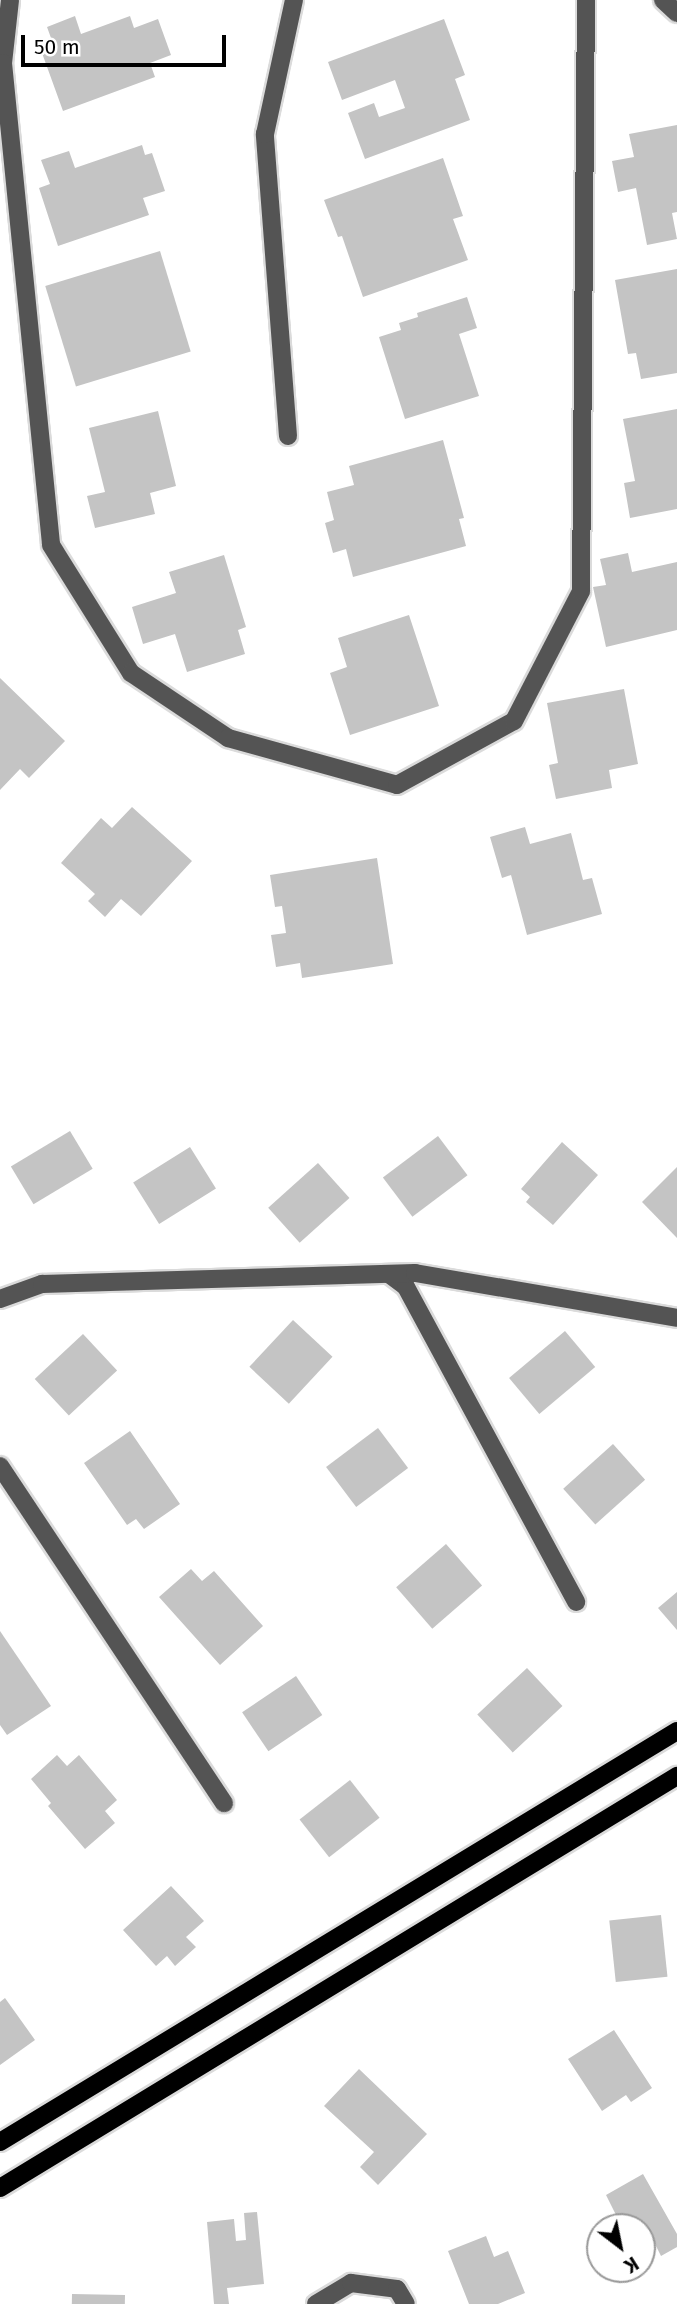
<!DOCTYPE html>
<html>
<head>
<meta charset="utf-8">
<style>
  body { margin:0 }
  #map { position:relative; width:677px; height:2304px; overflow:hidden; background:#fff; font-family:"Fira Sans",sans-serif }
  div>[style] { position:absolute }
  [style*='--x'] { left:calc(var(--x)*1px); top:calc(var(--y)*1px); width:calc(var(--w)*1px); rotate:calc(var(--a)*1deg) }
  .building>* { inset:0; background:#c4c4c4; transform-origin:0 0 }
  .roads { filter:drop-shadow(2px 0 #dbdbdb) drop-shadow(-2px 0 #dbdbdb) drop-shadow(0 2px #dbdbdb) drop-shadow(0 -2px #dbdbdb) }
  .minor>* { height:18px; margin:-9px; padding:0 9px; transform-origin:9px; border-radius:9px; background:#545454 }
  .major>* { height:18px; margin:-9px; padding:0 9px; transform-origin:9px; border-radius:9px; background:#000 }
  span { translate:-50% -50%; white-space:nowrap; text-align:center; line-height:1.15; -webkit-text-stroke:5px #fff; paint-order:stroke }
  .north { position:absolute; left:586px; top:2213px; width:70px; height:70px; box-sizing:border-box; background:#fff; border:2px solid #999; border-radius:50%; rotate:148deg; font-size:19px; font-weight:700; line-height:28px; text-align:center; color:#000 }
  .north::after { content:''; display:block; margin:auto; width:24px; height:32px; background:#000; clip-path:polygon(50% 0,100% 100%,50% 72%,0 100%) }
  .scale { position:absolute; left:21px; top:35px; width:205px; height:32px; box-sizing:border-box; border:4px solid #000; border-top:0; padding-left:9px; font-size:21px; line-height:24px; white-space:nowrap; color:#000; -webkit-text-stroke:5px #fff; paint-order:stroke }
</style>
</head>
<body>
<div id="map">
  <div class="building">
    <i style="clip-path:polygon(75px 16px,81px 34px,130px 16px,134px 28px,158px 19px,171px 55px,150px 63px,155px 77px,63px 111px,42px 53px,55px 49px,47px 27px)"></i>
    <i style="clip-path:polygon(444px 19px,465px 75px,455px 79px,470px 120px,365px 159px,348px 113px,374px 103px,379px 117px,405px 108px,395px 80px,342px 100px,328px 62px)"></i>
    <i style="clip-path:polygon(677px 125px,677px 212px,672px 213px,677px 239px,647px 245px,636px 188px,618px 192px,612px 161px,634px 157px,629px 134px)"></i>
    <i style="clip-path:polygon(142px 145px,145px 155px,152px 153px,165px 191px,143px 198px,149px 215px,58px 246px,39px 188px,50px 184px,41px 160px,69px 151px,75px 168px)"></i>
    <i style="clip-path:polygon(443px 158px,463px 216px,453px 219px,468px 260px,363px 297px,342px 236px,338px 237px,324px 200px)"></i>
    <i style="left:160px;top:251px;width:105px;height:120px;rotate:73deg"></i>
    <i style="clip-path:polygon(677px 269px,677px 373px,641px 379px,636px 353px,628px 354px,615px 280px)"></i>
    <i style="clip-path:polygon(467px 297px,477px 328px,459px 334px,479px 396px,405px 419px,379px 337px,401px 330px,399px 323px,418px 317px,417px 313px)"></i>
    <i style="clip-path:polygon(677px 409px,677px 509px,630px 518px,624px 483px,635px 481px,623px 419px)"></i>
    <i style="clip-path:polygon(158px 411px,176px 486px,150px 493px,155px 514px,95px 528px,87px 496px,105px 492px,89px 428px)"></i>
    <i style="clip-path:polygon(443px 440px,464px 518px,459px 519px,466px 546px,353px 577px,346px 549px,333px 553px,325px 523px,334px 520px,327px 492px,354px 485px,349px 466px)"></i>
    <i style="clip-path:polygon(628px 553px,632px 572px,677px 562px,677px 630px,606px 647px,593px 587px,606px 585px,600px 559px)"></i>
    <i style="clip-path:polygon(224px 555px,246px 627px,238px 630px,245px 654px,187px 672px,175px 634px,143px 644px,132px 607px,176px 593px,169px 572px)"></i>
    <i style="clip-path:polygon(409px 615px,439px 706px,350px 735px,330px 673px,347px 667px,338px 638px)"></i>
    <i style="clip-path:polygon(0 678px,65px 741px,29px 778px,20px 769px,0 790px)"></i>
    <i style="clip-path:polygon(624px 689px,638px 764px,609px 770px,612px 788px,556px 799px,549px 765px,558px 763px,547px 703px)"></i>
    <i style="clip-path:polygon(132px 807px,192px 861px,141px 916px,121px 899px,105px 917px,88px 901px,95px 894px,61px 863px,101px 818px,112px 828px)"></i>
    <i style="clip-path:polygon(525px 827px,530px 844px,571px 833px,583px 880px,592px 878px,602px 914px,527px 935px,511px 875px,502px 878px,490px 837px)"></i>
    <i style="clip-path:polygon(377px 858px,393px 964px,302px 978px,300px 963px,276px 967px,271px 935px,286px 933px,282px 906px,275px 907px,270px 875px)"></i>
    <i style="left:70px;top:1131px;width:44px;height:69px;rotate:59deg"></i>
    <i style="left:438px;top:1136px;width:49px;height:69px;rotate:53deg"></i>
    <i style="clip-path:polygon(562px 1142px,598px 1175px,553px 1225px,526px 1202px,530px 1197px,521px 1189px)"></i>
    <i style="left:190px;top:1147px;width:49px;height:67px;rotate:58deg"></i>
    <i style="left:318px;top:1163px;width:47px;height:67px;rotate:48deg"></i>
    <i style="clip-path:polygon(677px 1167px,677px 1238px,642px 1202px)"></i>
    <i style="left:293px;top:1320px;width:54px;height:64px;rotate:43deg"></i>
    <i style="left:565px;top:1331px;width:47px;height:73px;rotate:50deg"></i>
    <i style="left:83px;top:1334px;width:50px;height:66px;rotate:47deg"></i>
    <i style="left:378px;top:1428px;width:50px;height:65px;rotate:53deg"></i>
    <i style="clip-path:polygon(130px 1431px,180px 1504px,144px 1529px,136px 1519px,127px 1525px,84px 1463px)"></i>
    <i style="left:613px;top:1444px;width:48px;height:67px;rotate:48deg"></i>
    <i style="left:446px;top:1544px;width:55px;height:66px;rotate:49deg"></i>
    <i style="clip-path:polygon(191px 1569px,202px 1581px,214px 1571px,263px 1626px,220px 1665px,159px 1597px)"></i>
    <i style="clip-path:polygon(677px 1592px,677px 1630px,658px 1608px)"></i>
    <i style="clip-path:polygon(0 1631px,51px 1706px,7px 1735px,0 1725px)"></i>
    <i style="left:527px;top:1668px;width:52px;height:68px;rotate:47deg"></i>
    <i style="left:296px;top:1676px;width:47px;height:65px;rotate:56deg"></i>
    <i style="clip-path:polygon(57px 1755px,67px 1766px,79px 1755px,117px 1800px,105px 1811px,115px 1823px,85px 1849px,48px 1806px,51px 1803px,31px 1779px)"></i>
    <i style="left:350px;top:1780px;width:48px;height:64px;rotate:52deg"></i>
    <i style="clip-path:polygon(171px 1886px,204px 1921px,186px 1937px,196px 1947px,175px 1966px,167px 1956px,156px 1966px,123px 1930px)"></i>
    <i style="left:661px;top:1915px;width:62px;height:52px;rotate:84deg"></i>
    <i style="clip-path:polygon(5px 1998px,35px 2040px,0 2065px,0 2002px)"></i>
    <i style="clip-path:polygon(614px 2030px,652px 2088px,631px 2102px,626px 2095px,602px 2111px,568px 2059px)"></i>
    <i style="clip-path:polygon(359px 2069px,427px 2134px,378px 2185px,360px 2167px,374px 2152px,324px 2106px)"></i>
    <i style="clip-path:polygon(643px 2174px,677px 2234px,677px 2247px,661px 2256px,653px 2240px,642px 2246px,642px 2227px,610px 2227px,606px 2221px,616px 2215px,606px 2195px)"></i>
    <i style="clip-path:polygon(257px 2212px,264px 2284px,227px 2288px,229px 2304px,214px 2304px,207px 2222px,234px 2219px,236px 2241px,246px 2240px,244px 2213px)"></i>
    <i style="clip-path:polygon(486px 2236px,494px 2257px,508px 2251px,525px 2293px,498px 2304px,469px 2304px,448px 2251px)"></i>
    <i style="left:72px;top:2294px;width:53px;height:10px;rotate:1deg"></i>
  </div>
  <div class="roads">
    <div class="minor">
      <i style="--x:10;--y:0;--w:63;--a:96.3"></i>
      <i style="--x:3;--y:63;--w:484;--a:84.3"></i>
      <i style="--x:51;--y:545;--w:151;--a:58"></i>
      <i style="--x:131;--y:673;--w:117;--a:33.8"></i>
      <i style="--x:228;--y:738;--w:175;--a:15.5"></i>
      <i style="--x:397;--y:785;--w:133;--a:-28.7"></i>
      <i style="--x:514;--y:721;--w:146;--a:-62.7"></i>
      <i style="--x:581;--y:591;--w:591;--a:-89.52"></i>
      <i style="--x:663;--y:0;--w:19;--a:43"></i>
      <i style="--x:288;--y:436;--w:303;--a:-94.4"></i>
      <i style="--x:265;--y:134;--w:137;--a:-77.8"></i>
      <i style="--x:389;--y:1274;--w:21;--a:37"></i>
      <i style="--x:406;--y:1287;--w:358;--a:61.6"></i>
      <i style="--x:0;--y:1299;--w:45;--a:-19.7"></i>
      <i style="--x:42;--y:1284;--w:373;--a:-1.7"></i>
      <i style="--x:415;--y:1273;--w:266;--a:9.7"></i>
      <i style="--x:0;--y:1466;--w:405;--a:56.4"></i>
      <i style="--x:316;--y:2304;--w:41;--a:-31"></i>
      <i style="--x:351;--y:2283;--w:46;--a:7.4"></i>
      <i style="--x:397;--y:2289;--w:17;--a:59"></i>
    </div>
    <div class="major">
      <i style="--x:0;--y:2142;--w:792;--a:-31.26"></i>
      <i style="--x:0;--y:2188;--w:793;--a:-31.32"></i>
    </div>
  </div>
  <div class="north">K</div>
  <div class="scale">50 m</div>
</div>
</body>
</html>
